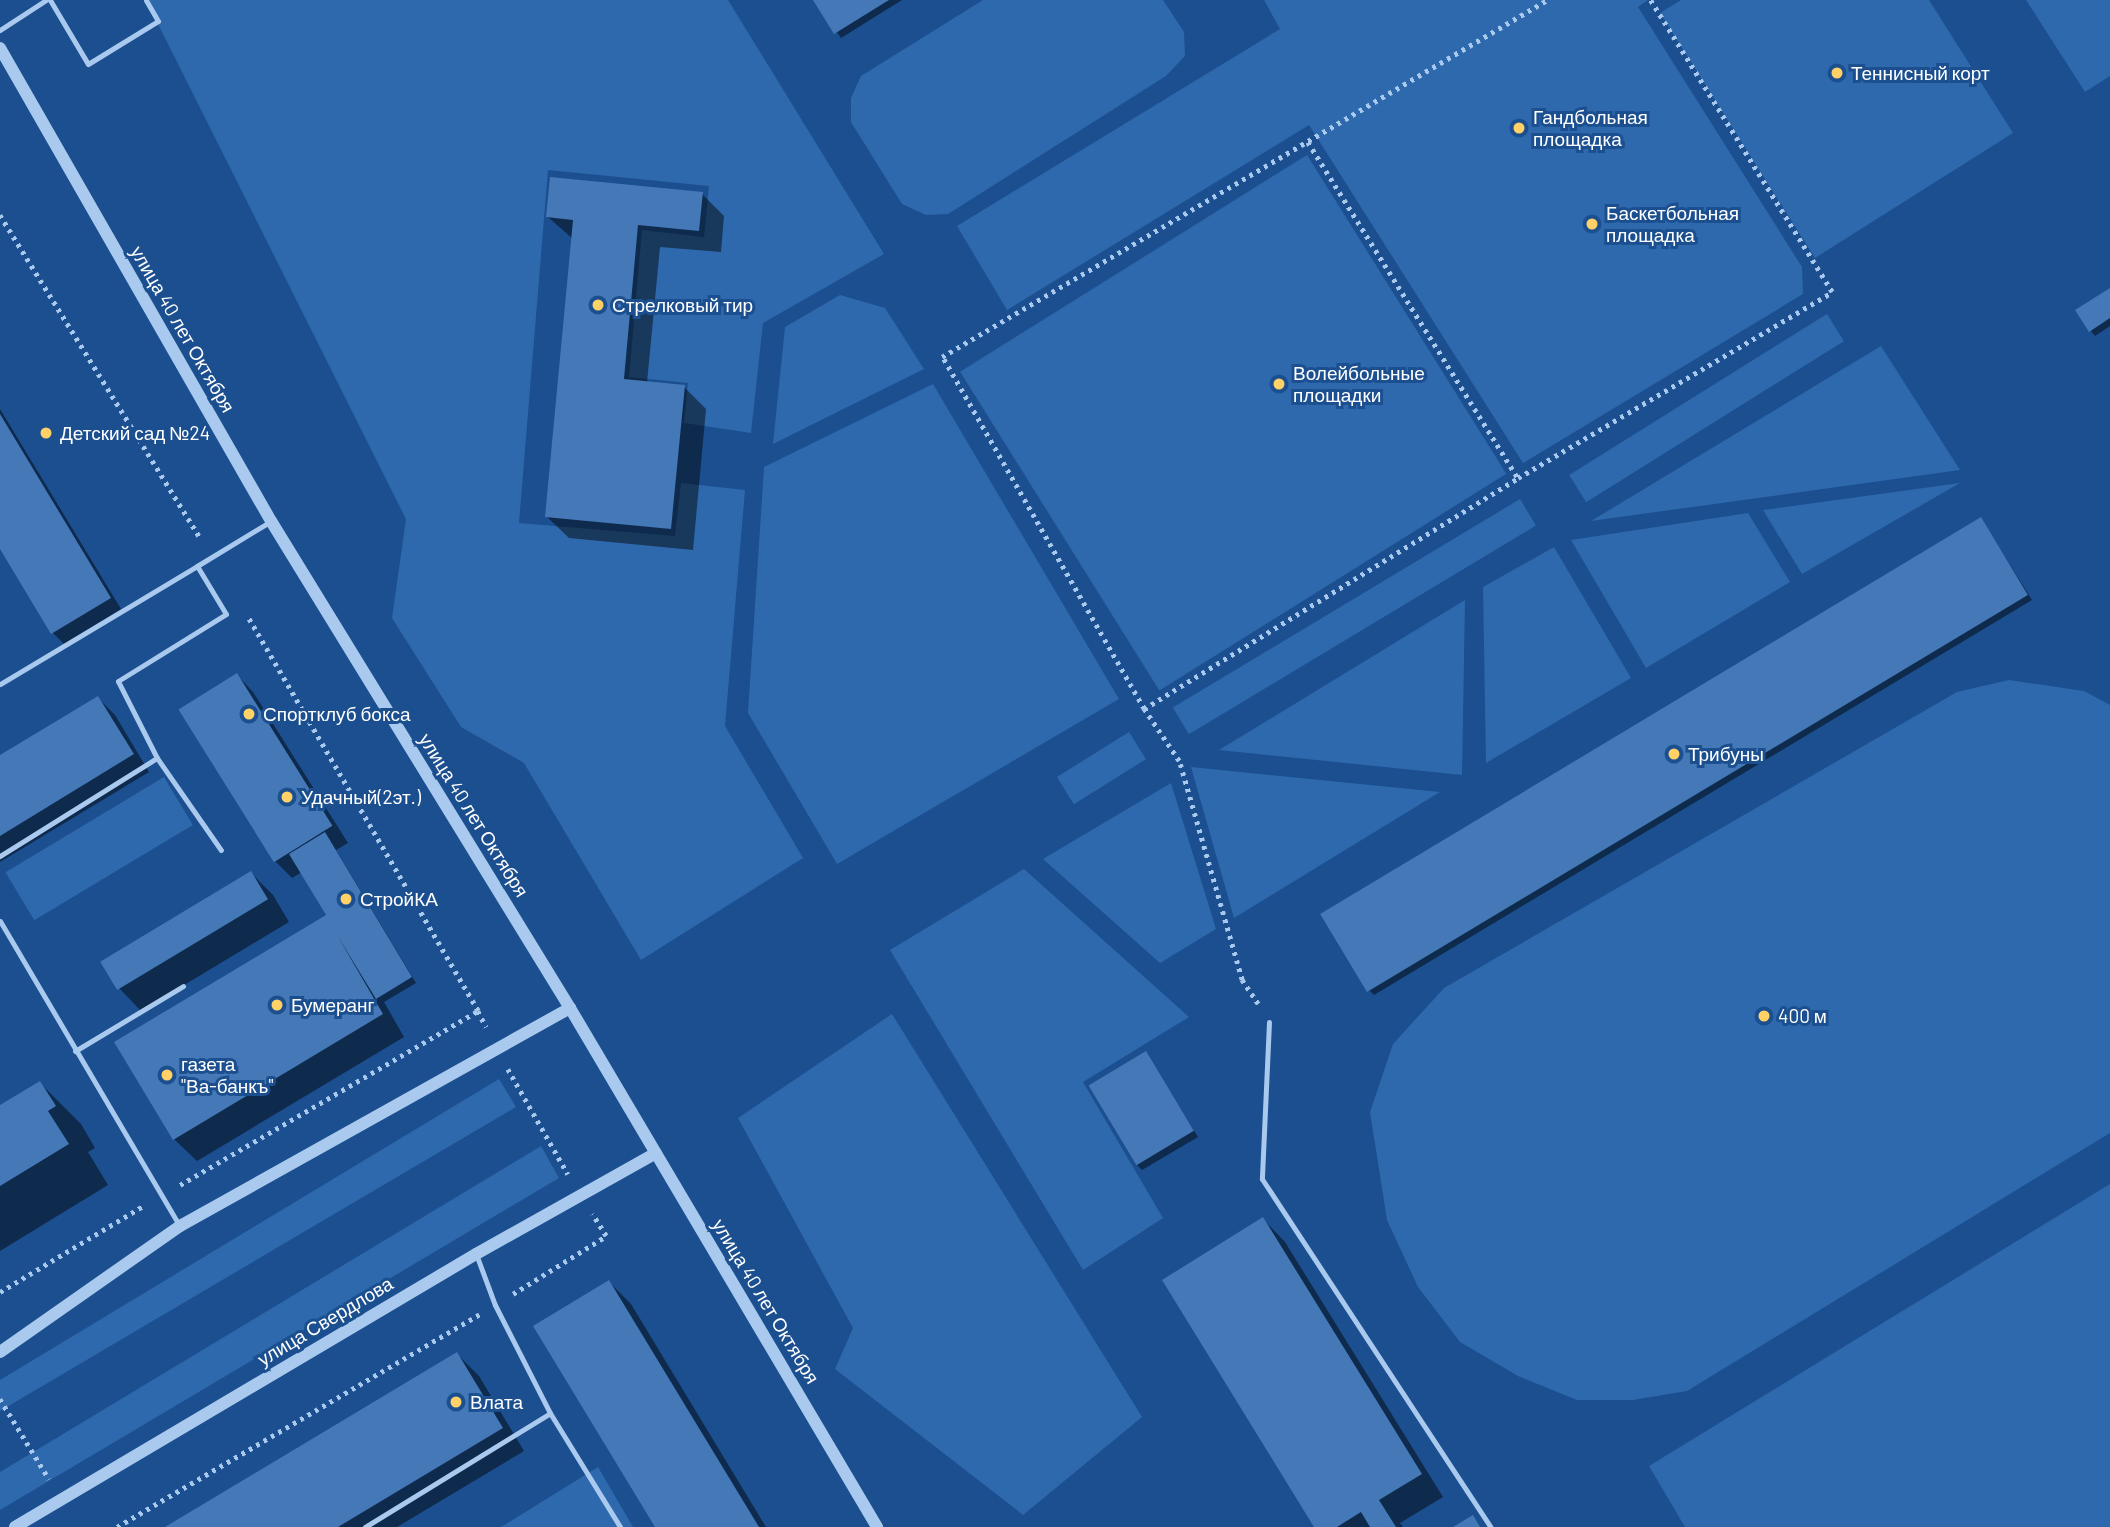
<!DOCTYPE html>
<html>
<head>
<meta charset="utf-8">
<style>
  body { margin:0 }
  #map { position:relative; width:2110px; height:1527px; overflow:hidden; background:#1b4f8f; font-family:Barlow,sans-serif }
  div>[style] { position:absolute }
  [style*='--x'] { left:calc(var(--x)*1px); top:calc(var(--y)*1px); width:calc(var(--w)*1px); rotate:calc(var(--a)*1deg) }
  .green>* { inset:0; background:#2e69ad; transform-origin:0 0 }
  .shadow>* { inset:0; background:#0007 }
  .building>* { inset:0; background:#4478b7; transform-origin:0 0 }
  .path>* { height:4.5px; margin-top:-2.25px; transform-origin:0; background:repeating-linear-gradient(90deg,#a9c9ee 0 3.5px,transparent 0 8.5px) }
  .service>* { height:5px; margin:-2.5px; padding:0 2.5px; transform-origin:2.5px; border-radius:2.5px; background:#a9c9ee }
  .tertiary>* { height:12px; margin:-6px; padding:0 6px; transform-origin:6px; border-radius:6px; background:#a9c9ee }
  .dots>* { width:19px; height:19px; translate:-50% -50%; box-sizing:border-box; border:4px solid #1b4f8f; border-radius:50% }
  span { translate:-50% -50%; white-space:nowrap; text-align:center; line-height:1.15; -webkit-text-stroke:6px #1b4f8f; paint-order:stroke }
  .poi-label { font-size:19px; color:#fff }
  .left { translate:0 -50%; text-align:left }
  .street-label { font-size:19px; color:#fff }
</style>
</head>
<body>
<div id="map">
  <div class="green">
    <i style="clip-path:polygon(146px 0,728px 0,884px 254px,763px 323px,751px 433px,684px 423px,688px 383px,629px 377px,642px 230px,704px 237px,709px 186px,548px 170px,519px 523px,675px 536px,681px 483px,745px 490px,725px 726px,803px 858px,641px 960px,524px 763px,461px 727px,392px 618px,406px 519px)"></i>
    <i style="clip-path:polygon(983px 0,1163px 0,1184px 32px,1185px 56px,1166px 76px,948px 214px,926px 215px,902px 204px,851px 122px,851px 98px,861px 76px)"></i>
    <i style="clip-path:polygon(1264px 0,1648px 0,1638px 7px,1802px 267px,1803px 294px,1523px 463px,1309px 125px,1007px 310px,957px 226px,1280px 29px)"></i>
    <i style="clip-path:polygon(1681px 0,1929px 0,2013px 133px,1815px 258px,1660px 13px)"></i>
    <i style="clip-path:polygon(2026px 0,2110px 0,2110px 76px,2085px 92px)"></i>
    <i style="left:1307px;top:155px;width:376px;height:409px;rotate:58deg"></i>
    <i style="clip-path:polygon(840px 295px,885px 308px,924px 369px,773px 444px,785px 327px)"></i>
    <i style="left:1827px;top:314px;width:32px;height:304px;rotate:58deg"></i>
    <i style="clip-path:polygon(1881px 346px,1960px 470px,1591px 521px)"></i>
    <i style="clip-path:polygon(933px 384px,1119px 699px,837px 864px,748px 713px,764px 467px)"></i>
    <i style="clip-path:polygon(1960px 483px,1802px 574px,1763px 510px)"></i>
    <i style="left:1520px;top:499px;width:31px;height:405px;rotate:59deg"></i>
    <i style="clip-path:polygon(1748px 513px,1790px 582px,1646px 668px,1571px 540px)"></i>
    <i style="clip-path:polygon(1554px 547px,1631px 678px,1486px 763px,1483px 587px)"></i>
    <i style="clip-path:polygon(1465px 600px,1462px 775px,1219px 750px)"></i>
    <i style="clip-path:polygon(2009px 680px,2084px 691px,2110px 705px,2110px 1133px,1687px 1391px,1633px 1400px,1577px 1400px,1518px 1376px,1460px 1342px,1418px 1287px,1387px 1220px,1370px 1112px,1393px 1044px,1444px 988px,1957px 692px)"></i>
    <i style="left:1129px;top:732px;width:32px;height:85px;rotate:58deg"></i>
    <i style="clip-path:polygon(1191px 767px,1440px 792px,1234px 918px)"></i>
    <i style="left:164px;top:777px;width:56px;height:185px;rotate:59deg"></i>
    <i style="clip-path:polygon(1171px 783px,1216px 929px,1160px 963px,1043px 859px)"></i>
    <i style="clip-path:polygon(1024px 869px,1189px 1017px,1083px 1082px,1163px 1218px,1083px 1270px,890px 950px)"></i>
    <i style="clip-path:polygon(892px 1014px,1142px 1417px,1023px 1515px,835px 1369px,853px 1328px,738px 1118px)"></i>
    <i style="clip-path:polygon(499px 1079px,516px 1107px,0 1411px,0 1380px)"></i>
    <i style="clip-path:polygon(541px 1146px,559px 1178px,0 1510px,0 1472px)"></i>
    <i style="clip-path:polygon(2110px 1184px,2110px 1527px,1685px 1527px,1649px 1466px)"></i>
    <i style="clip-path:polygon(598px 1467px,633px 1527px,501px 1527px)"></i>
  </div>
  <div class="shadow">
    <i style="clip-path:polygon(815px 0,902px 0,841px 38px)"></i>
    <i style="clip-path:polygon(702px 194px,724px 216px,721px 252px,660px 247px,647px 383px,684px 387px,706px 409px,693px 550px,569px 538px,546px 516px,573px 239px,548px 217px)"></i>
    <i style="clip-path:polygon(2110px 290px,2110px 326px,2095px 336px,2090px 330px)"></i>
    <i style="clip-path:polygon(0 409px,121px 609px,64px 644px,53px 633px,0 546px)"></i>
    <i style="clip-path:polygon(1981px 519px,2032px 600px,1374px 995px,1369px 990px)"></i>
    <i style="clip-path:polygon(237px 675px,253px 692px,348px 843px,336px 850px,416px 983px,384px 1002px,404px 1037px,197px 1161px,174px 1139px,332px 926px,302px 872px,292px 878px,275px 861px)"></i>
    <i style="clip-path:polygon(98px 698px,115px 715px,149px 772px,0 862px,0 757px)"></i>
    <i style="clip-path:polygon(251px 873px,273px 895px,289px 922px,141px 1011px,119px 988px)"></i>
    <i style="clip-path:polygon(1146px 1053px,1198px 1137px,1142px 1170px,1137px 1165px)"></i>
    <i style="clip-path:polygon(40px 1083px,81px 1124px,95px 1148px,88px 1152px,108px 1185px,0 1251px,0 1107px)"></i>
    <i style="clip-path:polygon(1263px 1219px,1285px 1242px,1443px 1497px,1400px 1523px,1403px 1527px,1316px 1527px)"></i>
    <i style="clip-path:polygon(609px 1282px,631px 1304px,766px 1527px,657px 1527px)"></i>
    <i style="clip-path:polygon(457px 1354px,479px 1376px,524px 1451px,397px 1527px,169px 1527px)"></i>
  </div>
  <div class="building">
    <i style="clip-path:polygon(813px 0,889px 0,834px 34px)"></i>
    <i style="clip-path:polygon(550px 177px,703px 192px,699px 231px,638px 225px,624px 379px,685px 385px,671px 529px,545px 517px,573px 220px,546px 217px)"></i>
    <i style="clip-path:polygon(2110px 288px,2110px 318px,2089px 332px,2075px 310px)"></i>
    <i style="clip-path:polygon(0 414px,111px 598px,51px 634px,0 549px)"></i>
    <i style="left:1981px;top:517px;width:91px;height:771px;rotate:59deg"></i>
    <i style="left:237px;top:673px;width:180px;height:69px;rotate:58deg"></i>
    <i style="clip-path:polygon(98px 696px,134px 754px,0 836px,0 755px)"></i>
    <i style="clip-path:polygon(325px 832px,412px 977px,376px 999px,337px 935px,383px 1014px,173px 1140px,114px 1042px,326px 915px,289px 854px)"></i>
    <i style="left:251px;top:871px;width:33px;height:176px;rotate:59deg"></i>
    <i style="left:1146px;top:1051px;width:93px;height:67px;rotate:59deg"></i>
    <i style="clip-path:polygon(40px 1081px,56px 1106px,48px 1111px,69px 1144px,0 1186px,0 1105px)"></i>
    <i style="clip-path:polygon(1263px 1217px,1422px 1474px,1379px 1500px,1396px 1527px,1370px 1527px,1361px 1512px,1337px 1527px,1314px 1527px,1162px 1280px)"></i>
    <i style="clip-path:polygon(609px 1280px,759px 1527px,655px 1527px,533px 1326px)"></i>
    <i style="clip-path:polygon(457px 1352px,503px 1428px,338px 1527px,165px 1527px)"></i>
    <i style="clip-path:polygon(1473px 1515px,1480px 1527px,1453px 1527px)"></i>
  </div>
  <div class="path">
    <i style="--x:1308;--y:142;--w:396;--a:58"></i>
    <i style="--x:0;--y:215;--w:381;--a:58.2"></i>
    <i style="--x:1144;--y:709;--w:440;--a:-31.7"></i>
    <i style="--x:1518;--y:478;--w:365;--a:-30.6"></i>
    <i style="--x:1832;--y:292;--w:344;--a:-121.9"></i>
    <i style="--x:1258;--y:1004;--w:29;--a:-124"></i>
    <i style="--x:1242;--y:980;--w:228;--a:-106"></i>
    <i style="--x:1179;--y:761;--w:63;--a:-123.9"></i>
    <i style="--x:1144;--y:709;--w:406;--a:-119.8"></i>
    <i style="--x:942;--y:357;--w:702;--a:-30.54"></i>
    <i style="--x:478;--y:1011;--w:18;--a:63"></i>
    <i style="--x:508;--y:1069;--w:121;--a:60.3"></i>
    <i style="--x:180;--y:1185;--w:345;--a:-30.3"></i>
    <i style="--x:478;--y:1011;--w:455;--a:-120.3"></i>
    <i style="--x:0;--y:1292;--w:169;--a:-31"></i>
    <i style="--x:513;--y:1294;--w:110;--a:-31.9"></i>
    <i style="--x:606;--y:1236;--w:26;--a:-122"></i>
    <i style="--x:0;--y:1399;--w:94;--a:58.5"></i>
    <i style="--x:117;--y:1527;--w:420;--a:-30.4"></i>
  </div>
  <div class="service">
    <i style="--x:50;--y:0;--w:74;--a:59.3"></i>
    <i style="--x:88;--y:64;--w:82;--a:-31.6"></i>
    <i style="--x:158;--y:21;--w:24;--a:-120"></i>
    <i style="--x:0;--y:30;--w:55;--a:-33.1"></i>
    <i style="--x:0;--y:684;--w:230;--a:-30.9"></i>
    <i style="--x:157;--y:758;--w:112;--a:55.2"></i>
    <i style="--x:0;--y:856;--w:185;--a:-32"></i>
    <i style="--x:157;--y:758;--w:86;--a:-116.9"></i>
    <i style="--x:118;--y:681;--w:127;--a:-31.8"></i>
    <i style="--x:226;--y:614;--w:56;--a:-121.1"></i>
    <i style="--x:197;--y:566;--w:87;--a:-31.3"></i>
    <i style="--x:0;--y:921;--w:354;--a:59.5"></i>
    <i style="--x:1269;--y:1022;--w:157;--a:92.6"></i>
    <i style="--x:1262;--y:1179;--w:417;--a:56.7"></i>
    <i style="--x:75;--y:1051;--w:126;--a:-31"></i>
    <i style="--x:476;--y:1254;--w:54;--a:69.6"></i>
    <i style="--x:495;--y:1305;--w:121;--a:63"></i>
    <i style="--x:550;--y:1413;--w:134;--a:58.4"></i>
    <i style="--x:365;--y:1527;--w:217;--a:-31.6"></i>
  </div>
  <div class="tertiary">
    <i style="--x:0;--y:48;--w:545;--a:60.19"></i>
    <i style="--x:271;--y:521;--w:571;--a:58.45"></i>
    <i style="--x:570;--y:1008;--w:603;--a:59.39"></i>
    <i style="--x:0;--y:1352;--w:220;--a:-35"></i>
    <i style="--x:180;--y:1226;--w:447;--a:-29.2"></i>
    <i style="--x:15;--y:1527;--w:536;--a:-30.63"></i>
    <i style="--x:476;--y:1254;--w:206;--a:-29.3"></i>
  </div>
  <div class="dots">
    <i style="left:1837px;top:73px;background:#ffd166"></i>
    <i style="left:1519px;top:128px;background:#ffd166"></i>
    <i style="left:1592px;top:224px;background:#ffd166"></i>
    <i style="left:598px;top:305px;background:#ffd166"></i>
    <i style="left:1279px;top:384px;background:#ffd166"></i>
    <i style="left:46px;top:433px;background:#ffd166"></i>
    <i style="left:249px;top:714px;background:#ffd166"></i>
    <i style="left:1674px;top:754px;background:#ffd166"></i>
    <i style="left:287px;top:797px;background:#ffd166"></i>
    <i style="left:346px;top:899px;background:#ffd166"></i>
    <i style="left:277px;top:1005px;background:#ffd166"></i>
    <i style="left:1764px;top:1016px;background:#ffd166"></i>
    <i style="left:167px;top:1075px;background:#ffd166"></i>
    <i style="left:456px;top:1402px;background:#ffd166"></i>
  </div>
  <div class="poi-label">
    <span class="left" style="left:1851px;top:73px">Теннисный корт</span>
    <span class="left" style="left:1533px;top:128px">Гандбольная<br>площадка</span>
    <span class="left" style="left:1606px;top:224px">Баскетбольная<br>площадка</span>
    <span class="left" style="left:612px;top:305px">Стрелковый тир</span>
    <span class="left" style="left:1293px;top:384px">Волейбольные<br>площадки</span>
    <span class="left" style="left:60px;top:433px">Детский сад №24</span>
    <span class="left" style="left:263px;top:714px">Спортклуб бокса</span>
    <span class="left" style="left:1688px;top:754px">Трибуны</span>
    <span class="left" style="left:301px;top:797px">Удачный(2эт.)</span>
    <span class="left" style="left:360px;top:899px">СтройКА</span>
    <span class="left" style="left:291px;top:1005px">Бумеранг</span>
    <span class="left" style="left:1778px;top:1016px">400 м</span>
    <span class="left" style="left:181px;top:1075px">газета<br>"Ва-банкъ"</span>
    <span class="left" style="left:470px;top:1402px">Влата</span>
  </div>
  <div class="street-label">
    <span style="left:183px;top:329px;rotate:60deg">улица 40 лет Октября</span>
    <span style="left:474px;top:815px;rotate:58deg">улица 40 лет Октября</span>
    <span style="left:766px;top:1301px;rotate:59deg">улица 40 лет Октября</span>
    <span style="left:325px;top:1321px;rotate:-31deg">улица Свердлова</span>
  </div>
</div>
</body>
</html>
